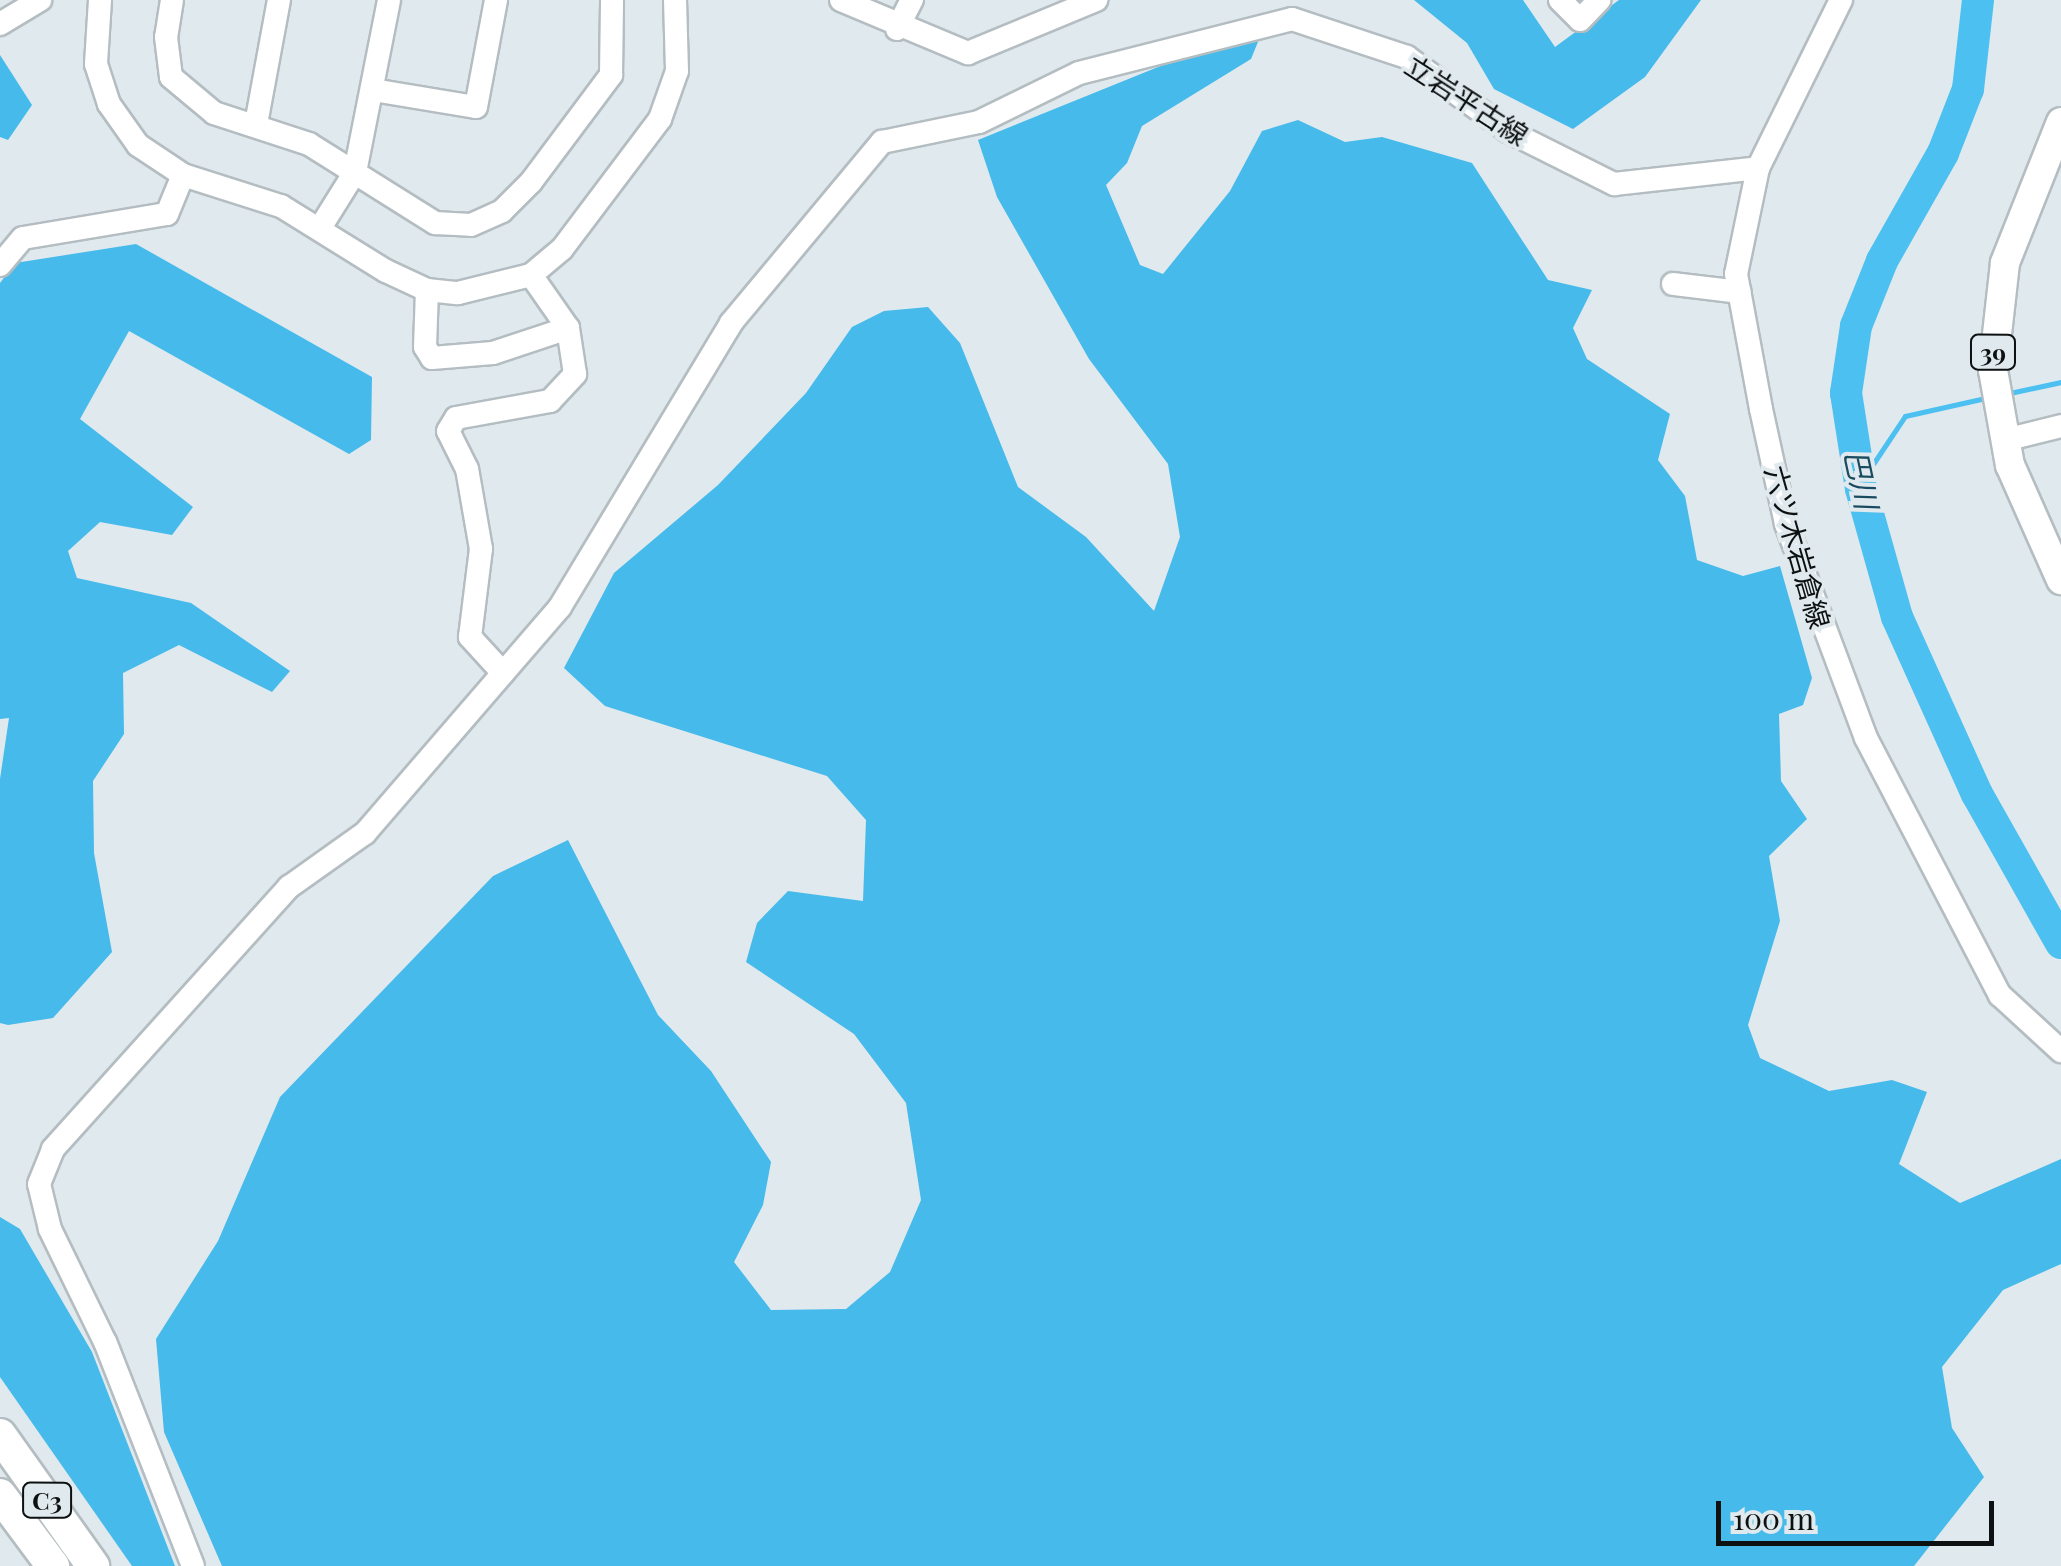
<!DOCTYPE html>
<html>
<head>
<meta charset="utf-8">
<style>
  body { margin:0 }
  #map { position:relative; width:2061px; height:1566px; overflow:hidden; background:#e0e9ed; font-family:"Playfair Display","Noto Sans JP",serif }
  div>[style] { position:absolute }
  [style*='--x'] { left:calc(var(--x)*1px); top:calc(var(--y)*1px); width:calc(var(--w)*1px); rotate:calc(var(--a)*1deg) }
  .forest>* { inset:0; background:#45baeb }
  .stream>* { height:5px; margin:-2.5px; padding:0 2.5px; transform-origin:2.5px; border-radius:2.5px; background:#4cc0f1 }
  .river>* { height:32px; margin:-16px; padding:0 16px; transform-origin:16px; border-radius:16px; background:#4cc0f1 }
  .roads { filter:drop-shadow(2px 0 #b4bdc1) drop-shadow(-2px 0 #b4bdc1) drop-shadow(0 2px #b4bdc1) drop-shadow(0 -2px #b4bdc1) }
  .minor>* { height:22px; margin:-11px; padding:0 11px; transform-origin:11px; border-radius:11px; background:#fff }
  .major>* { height:28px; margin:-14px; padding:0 14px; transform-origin:14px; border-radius:14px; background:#fff }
  .highway>* { height:32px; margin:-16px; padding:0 16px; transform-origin:16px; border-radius:16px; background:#fff }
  span { translate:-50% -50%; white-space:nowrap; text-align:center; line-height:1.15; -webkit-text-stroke:8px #e0e9ed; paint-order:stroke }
  .shield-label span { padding:2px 8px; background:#e0e9ed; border:2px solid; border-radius:8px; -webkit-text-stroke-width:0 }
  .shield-label { font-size:25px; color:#0e1112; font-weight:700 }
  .street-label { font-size:28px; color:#0e1112 }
  .water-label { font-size:30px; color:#1b4b60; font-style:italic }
  .scale { position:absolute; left:1716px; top:1501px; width:278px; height:45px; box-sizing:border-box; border:5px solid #0e1112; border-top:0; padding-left:12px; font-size:30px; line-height:35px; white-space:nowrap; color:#0e1112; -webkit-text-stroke:8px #e0e9ed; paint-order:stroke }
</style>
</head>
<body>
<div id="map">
  <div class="forest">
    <i style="clip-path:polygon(1414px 0,1523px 0,1555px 47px,1619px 0,1701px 0,1645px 77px,1573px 129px,1494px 89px,1467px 43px)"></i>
    <i style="clip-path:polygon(1260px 37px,1251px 59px,1142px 126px,1127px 163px,1106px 185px,1140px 265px,1163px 274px,1230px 191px,1262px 131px,1298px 120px,1345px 142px,1382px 137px,1472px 163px,1548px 280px,1592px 290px,1573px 328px,1587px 359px,1670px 414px,1658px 460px,1685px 496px,1697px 560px,1743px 576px,1780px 566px,1812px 678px,1803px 705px,1779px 714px,1781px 781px,1807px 819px,1769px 856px,1780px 921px,1748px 1025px,1760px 1058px,1829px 1091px,1892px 1080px,1927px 1092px,1899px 1164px,1960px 1203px,2061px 1159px,2061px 1264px,2003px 1290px,1942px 1367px,1952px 1428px,1984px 1477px,1914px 1566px,222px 1566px,164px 1432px,156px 1339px,218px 1241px,280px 1097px,493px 876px,568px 840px,658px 1015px,711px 1071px,771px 1162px,763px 1205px,734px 1262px,771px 1310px,846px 1309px,890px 1272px,921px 1200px,906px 1103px,854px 1034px,746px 962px,757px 923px,788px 891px,863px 901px,866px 820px,827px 776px,605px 706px,564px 668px,614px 573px,718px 485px,806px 393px,852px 327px,884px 311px,928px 307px,960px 343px,1018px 487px,1086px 537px,1154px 611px,1180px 537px,1168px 464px,1089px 359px,997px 197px,978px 140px,1205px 48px)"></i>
    <i style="clip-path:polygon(0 55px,32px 105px,8px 140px,0 137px)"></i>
    <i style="clip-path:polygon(136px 244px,372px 377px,371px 440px,349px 454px,129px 331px,80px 419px,193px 507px,172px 535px,100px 522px,68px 551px,77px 578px,191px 603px,290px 671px,272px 692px,179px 645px,123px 673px,124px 734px,93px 781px,94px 853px,112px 952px,53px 1018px,8px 1025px,0 1023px,0 779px,9px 718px,0 719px,0 283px,15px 263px)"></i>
    <i style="clip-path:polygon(0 1217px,20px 1229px,92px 1352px,175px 1566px,132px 1566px,0 1377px)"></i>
  </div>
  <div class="stream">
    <i style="--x:2005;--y:394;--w:57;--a:-12.1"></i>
    <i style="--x:1855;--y:491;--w:90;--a:-56.3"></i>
    <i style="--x:1905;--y:416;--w:87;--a:-12.6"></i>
  </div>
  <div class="river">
    <i style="--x:1978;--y:0;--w:90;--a:96.4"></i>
    <i style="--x:1968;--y:89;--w:69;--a:111.3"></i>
    <i style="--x:1943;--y:153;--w:124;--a:119.5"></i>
    <i style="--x:1882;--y:261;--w:70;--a:111.8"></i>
    <i style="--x:1856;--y:326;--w:68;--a:98.5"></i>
    <i style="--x:1846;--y:393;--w:97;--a:81.1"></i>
    <i style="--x:1861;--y:489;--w:133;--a:74.3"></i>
    <i style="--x:1897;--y:617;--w:194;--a:65.7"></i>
    <i style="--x:1977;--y:794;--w:171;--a:60.6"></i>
  </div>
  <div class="roads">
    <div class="minor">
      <i style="--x:100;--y:0;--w:64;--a:93.6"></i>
      <i style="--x:96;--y:64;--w:42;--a:72"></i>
      <i style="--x:109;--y:104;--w:50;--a:54.7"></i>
      <i style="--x:138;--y:145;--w:54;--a:33.7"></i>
      <i style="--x:183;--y:175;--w:103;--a:17.6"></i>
      <i style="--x:281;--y:206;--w:123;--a:31.8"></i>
      <i style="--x:386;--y:271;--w:45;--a:24.9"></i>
      <i style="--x:427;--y:290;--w:31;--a:6"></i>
      <i style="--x:458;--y:293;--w:75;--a:-13.9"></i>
      <i style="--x:531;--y:275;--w:40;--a:-40"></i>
      <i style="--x:562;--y:249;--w:163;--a:-53"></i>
      <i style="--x:660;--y:119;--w:51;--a:-70.5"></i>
      <i style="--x:677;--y:71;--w:71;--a:-91.6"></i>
      <i style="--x:172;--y:0;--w:37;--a:99"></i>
      <i style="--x:166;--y:37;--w:40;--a:82.9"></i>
      <i style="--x:171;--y:77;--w:56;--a:39.9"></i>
      <i style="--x:214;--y:113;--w:100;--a:18.1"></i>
      <i style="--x:309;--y:144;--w:149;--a:32.1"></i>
      <i style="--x:435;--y:223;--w:36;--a:3"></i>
      <i style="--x:471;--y:225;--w:34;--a:-24"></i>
      <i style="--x:502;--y:211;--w:41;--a:-45"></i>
      <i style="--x:531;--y:182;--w:134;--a:-53.2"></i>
      <i style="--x:611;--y:75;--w:75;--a:-89.2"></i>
      <i style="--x:841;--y:0;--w:138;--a:22.7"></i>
      <i style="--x:968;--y:53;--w:139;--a:-22.5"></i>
      <i style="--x:1560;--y:0;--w:28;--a:45"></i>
      <i style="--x:1580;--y:20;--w:28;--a:-46"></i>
      <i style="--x:1841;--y:0;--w:187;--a:116.3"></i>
      <i style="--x:1758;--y:168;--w:108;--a:101.7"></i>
      <i style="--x:1736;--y:274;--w:137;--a:79.5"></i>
      <i style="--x:1761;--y:409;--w:118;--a:77.7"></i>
      <i style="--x:1786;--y:524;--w:228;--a:69.5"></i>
      <i style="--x:1866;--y:738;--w:290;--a:62.5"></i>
      <i style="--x:2000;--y:995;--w:83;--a:42.6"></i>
      <i style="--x:0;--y:24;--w:47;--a:-31"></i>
      <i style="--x:897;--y:29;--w:33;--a:-63"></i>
      <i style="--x:373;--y:90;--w:104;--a:9.4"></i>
      <i style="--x:476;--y:107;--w:109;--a:-79.4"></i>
      <i style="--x:256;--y:124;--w:126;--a:-79.5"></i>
      <i style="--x:320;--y:228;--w:66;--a:-58"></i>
      <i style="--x:355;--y:172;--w:175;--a:-78.8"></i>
      <i style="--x:0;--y:265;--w:35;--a:-50"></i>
      <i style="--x:23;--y:238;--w:146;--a:-9.5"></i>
      <i style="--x:167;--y:214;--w:42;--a:-67.7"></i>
      <i style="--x:1673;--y:284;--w:67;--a:6.8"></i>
      <i style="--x:427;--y:290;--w:57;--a:92"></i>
      <i style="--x:425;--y:347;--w:13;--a:58"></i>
      <i style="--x:432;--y:358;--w:61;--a:-4.7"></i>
      <i style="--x:493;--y:353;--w:79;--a:-18.4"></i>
      <i style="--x:2005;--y:440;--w:58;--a:-14"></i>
      <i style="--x:503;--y:673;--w:49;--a:-132.5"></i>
      <i style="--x:470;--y:637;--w:89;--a:-82.9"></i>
      <i style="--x:481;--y:549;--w:81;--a:-99.9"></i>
      <i style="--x:467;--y:469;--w:42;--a:-116.6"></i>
      <i style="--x:448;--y:431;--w:15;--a:-58"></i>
      <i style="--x:456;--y:418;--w:96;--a:-10.3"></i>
      <i style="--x:550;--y:401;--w:37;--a:-47"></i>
      <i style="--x:575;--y:374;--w:47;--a:-98.7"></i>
      <i style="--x:568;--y:328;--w:65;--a:-124.9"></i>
      <i style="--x:193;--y:1566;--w:241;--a:-111.4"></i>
      <i style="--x:105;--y:1342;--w:126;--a:-116"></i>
      <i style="--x:50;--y:1229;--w:46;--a:-103.7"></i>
      <i style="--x:39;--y:1184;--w:38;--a:-68"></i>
      <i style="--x:53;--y:1149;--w:353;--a:-48"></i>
      <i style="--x:289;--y:887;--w:93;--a:-35.4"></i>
      <i style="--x:365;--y:833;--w:298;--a:-49.2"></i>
      <i style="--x:560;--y:607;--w:332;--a:-58.9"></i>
      <i style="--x:731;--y:323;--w:236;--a:-50.2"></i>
      <i style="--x:882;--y:142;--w:99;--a:-11.7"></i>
      <i style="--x:979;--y:122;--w:111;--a:-26.1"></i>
      <i style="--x:1079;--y:73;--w:220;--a:-14.2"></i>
      <i style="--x:1292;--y:19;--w:121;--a:18.3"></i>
      <i style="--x:1407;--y:57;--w:125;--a:36.2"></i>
      <i style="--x:1508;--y:131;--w:119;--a:26.6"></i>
      <i style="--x:1614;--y:184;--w:145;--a:-6.3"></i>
    </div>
    <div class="major">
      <i style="--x:2061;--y:122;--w:152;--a:111.7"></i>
      <i style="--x:2005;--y:263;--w:108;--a:96.4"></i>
      <i style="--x:1993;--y:370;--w:97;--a:79.9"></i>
      <i style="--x:2010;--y:465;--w:126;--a:66.1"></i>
    </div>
    <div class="highway">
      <i style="--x:0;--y:1435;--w:161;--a:54.6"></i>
      <i style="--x:0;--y:1495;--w:89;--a:53.3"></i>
    </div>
  </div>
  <div class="shield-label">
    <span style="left:1993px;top:352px">39</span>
    <span style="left:47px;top:1500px">C3</span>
  </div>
  <div class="street-label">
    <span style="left:1467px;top:100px;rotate:33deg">立岩平古線</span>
    <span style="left:1798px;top:547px;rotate:74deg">六ツ木岩倉線</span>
  </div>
  <div class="water-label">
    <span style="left:1862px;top:479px;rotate:78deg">巴川</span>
  </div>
  <div class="scale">100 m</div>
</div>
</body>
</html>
